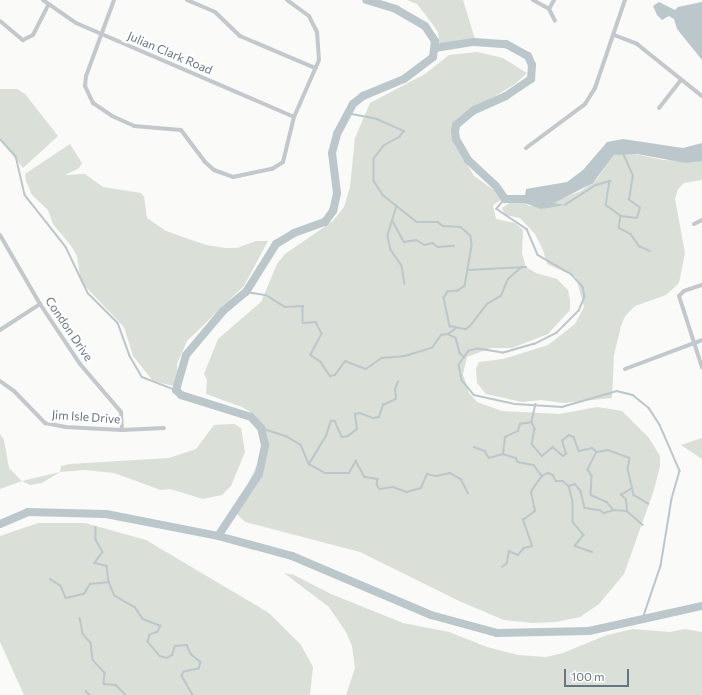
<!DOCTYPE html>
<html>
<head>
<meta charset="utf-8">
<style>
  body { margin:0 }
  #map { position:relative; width:702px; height:695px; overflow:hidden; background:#fafaf8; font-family:Commissioner,sans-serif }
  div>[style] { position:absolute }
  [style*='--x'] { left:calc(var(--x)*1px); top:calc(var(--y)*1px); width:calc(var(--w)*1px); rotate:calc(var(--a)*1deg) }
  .green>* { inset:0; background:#dadfd7 }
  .water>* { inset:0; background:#bbc7cb }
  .stream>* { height:1.5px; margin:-0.75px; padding:0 0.75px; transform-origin:0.75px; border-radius:0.75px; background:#bbc7cb }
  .river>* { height:8px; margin:-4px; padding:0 4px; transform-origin:4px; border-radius:4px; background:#bbc7cb }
  .minor>* { height:4px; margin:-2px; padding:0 2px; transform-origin:2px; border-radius:2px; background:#c3c8cc }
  span { translate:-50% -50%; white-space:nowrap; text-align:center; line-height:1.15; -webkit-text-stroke:4px #fff; paint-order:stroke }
  .street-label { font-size:12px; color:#657683 }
  .scale { position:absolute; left:564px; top:669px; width:65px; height:18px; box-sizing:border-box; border:2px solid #657683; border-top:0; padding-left:5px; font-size:12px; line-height:14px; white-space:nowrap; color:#657683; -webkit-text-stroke:3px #fff; paint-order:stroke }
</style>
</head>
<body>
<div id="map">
  <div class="green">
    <i style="clip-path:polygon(407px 0,463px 0,475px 39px,453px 42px,440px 48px,438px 32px,425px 14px,417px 4px)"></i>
    <i style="clip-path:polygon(477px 52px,503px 58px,527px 73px,515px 84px,466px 114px,460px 126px,458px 137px,465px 161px,474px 176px,501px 195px,501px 200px,493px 205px,496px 219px,515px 223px,523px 230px,522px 253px,526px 267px,536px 273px,557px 279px,568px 290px,570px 300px,570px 310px,548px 334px,512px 348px,491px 348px,467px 357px,463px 374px,469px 393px,477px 402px,502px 411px,559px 414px,597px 407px,622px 411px,649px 438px,660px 456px,660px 466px,654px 490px,624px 574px,599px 604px,580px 617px,556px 622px,533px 623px,504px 620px,459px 601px,360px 552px,245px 522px,235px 512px,261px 456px,265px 438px,263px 426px,255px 415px,242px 407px,206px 394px,207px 380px,204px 374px,218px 339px,261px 302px,277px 264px,285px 254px,333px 221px,344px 207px,350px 187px,355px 138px,370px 103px,425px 74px,449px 55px)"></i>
    <i style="clip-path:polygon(0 89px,17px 89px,25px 94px,58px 136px,23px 168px,0 140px)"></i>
    <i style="clip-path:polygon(70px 144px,82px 163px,79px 168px,65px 175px,85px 174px,103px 187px,141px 193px,144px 197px,147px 218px,166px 231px,206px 245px,226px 248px,237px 248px,256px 241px,268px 241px,244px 286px,187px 341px,177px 364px,178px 387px,153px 381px,133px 356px,124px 327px,81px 282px,77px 256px,72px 247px,53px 224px,48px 210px,32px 195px,26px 181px,25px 174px)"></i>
    <i style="clip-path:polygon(630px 153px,663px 160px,702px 161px,702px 180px,684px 183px,678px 189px,675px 199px,685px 253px,679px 283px,666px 295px,635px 306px,625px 316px,621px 326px,614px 355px,612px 398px,564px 403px,541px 400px,522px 402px,486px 394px,477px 383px,476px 369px,479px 362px,503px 359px,548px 345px,575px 324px,584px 307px,576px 277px,547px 264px,543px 250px,535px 234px,520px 218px,505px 215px,502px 208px,512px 201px,521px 201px,529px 206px,564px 205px,555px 205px,553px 202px,581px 191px,597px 179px,614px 155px)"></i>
    <i style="clip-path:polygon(234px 424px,241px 428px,245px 452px,231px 486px,222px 495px,203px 499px,170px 489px,161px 490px,114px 473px,85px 470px,60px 472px,42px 483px,30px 485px,22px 481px,0 489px,0 434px,4px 440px,9px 468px,22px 481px,60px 472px,61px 466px,70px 464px,169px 458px,196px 449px,214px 425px)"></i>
    <i style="clip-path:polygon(702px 438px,702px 459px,681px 445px)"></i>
    <i style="clip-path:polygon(38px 523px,85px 523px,146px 540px,269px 613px,301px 645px,313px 667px,310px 695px,24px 695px,0 642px,0 536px)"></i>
    <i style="clip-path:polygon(284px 573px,294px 575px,331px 594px,403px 623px,449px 632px,487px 647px,518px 655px,546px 657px,563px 653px,607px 635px,633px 629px,670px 632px,685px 629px,702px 632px,702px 695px,346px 695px,355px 668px,352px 646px,346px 632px,329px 607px)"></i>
  </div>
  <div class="water">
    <i style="clip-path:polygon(659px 2px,675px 10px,678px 7px,702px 2px,702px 60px,677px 29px,674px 19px,669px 16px,662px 20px,657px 15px,653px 6px)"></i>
    <i style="clip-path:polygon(623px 139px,683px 148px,702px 143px,702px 161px,686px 163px,637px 154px,614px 155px,593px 183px,554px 203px,565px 205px,541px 209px,524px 203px,526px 189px,567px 182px,583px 170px,607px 142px)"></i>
  </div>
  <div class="stream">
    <i style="--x:347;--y:113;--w:31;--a:11"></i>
    <i style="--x:377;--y:119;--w:30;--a:24"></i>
    <i style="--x:404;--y:131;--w:7;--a:124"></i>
    <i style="--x:400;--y:137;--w:18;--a:151"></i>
    <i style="--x:384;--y:146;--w:16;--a:128"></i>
    <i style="--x:374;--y:159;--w:22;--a:90"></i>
    <i style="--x:374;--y:181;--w:17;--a:57"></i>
    <i style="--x:383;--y:195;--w:43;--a:38.5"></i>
    <i style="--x:417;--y:222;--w:21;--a:0"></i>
    <i style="--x:438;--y:222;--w:6;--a:39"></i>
    <i style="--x:443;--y:226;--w:18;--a:3"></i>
    <i style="--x:461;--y:227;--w:13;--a:42"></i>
    <i style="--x:471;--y:236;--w:10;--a:84"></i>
    <i style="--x:472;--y:246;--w:41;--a:99.9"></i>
    <i style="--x:465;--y:286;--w:9;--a:144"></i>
    <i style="--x:458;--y:291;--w:10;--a:174"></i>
    <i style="--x:448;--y:292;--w:7;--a:124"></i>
    <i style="--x:444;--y:298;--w:29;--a:78"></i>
    <i style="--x:450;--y:326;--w:16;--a:11"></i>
    <i style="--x:466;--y:329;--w:5;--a:-37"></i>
    <i style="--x:470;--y:326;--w:28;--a:-52"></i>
    <i style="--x:487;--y:304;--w:16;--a:-30"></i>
    <i style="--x:501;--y:296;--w:18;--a:-68"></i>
    <i style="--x:508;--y:279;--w:18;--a:-41"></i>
    <i style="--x:0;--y:139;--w:23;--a:47"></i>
    <i style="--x:16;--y:156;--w:40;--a:77"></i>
    <i style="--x:25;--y:195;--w:66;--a:51.7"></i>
    <i style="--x:66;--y:247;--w:51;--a:64.4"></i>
    <i style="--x:88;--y:293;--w:42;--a:45"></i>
    <i style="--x:118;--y:323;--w:35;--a:70"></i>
    <i style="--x:130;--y:356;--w:24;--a:60"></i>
    <i style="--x:142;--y:377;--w:36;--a:21"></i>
    <i style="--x:505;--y:199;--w:13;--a:129"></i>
    <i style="--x:497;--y:209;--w:36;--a:34"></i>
    <i style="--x:527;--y:229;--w:28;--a:67"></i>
    <i style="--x:538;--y:255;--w:39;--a:30"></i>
    <i style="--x:572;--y:275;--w:16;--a:47"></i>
    <i style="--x:583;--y:287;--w:10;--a:79"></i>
    <i style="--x:585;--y:297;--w:15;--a:113"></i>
    <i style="--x:579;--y:311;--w:31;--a:135"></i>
    <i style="--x:557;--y:333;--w:25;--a:153"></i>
    <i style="--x:535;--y:344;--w:33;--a:164"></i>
    <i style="--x:503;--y:353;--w:25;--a:-171"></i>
    <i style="--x:478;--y:349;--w:9;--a:167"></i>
    <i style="--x:469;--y:351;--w:17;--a:126"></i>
    <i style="--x:459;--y:365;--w:15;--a:79"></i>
    <i style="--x:462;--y:380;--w:19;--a:51"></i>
    <i style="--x:474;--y:395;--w:42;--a:12.4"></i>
    <i style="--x:515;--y:404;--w:47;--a:3.7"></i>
    <i style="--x:562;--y:407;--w:57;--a:-16.2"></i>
    <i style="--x:617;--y:391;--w:16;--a:14"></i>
    <i style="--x:633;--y:395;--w:21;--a:39"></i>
    <i style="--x:649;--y:408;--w:20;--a:57"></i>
    <i style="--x:660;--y:425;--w:50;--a:66.5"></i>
    <i style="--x:680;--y:471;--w:29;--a:106"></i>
    <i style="--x:672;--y:499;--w:68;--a:99.3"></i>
    <i style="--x:661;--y:566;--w:56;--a:108.8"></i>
    <i style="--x:565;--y:205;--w:37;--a:-33"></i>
    <i style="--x:596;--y:185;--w:15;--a:-16"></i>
    <i style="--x:610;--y:181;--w:24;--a:99"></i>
    <i style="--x:606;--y:205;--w:19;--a:36"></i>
    <i style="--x:621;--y:216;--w:16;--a:7"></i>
    <i style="--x:637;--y:218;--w:10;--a:-73"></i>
    <i style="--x:640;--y:208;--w:14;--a:-144"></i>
    <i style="--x:629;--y:200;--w:24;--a:-81"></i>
    <i style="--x:633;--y:176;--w:24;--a:-114"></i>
    <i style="--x:397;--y:206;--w:31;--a:107"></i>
    <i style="--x:388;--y:236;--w:14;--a:78"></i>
    <i style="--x:391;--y:250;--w:19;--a:55"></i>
    <i style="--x:402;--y:266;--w:18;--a:81"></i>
    <i style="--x:621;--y:216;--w:12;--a:99"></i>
    <i style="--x:619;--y:228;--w:13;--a:27"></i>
    <i style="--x:631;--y:234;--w:14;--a:56"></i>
    <i style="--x:639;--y:246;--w:12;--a:24"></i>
    <i style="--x:393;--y:221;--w:24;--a:62"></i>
    <i style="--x:404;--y:242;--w:12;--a:-9"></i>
    <i style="--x:416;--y:240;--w:10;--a:29"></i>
    <i style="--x:425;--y:245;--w:8;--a:-14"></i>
    <i style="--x:433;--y:243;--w:6;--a:39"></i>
    <i style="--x:438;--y:247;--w:16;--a:-4"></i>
    <i style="--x:468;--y:270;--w:58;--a:-3"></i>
    <i style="--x:246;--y:292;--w:20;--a:9"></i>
    <i style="--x:266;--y:295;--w:22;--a:32"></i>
    <i style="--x:285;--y:307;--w:18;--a:-3"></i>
    <i style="--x:303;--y:306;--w:17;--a:90"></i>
    <i style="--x:303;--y:323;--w:13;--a:-4"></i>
    <i style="--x:316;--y:322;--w:13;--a:63"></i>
    <i style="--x:322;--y:334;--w:24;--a:118"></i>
    <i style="--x:311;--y:355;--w:12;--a:35"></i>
    <i style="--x:321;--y:362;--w:17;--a:57"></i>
    <i style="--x:330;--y:376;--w:5;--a:-11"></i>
    <i style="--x:335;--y:375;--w:17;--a:-54"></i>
    <i style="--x:345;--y:361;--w:22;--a:21"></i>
    <i style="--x:366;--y:369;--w:19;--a:-35"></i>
    <i style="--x:382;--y:358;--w:23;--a:-5"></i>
    <i style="--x:405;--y:356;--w:28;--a:-17"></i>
    <i style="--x:432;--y:348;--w:16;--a:-55"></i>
    <i style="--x:441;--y:335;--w:7;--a:-8"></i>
    <i style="--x:448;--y:334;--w:9;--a:-36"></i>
    <i style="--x:448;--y:334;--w:9;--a:27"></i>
    <i style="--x:456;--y:338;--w:16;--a:75"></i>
    <i style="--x:460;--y:353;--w:6;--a:45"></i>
    <i style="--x:536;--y:404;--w:18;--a:103"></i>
    <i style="--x:532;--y:422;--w:8;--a:67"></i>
    <i style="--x:535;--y:429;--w:15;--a:101"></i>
    <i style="--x:532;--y:444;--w:16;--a:50"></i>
    <i style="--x:542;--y:456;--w:14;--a:-39"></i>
    <i style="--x:553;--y:447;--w:13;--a:42"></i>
    <i style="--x:563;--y:456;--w:4;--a:-34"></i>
    <i style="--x:566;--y:454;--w:14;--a:-107"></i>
    <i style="--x:562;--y:441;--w:9;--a:-41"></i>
    <i style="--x:569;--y:435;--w:5;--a:22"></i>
    <i style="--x:574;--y:437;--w:15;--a:70"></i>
    <i style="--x:579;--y:451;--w:13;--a:-13"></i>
    <i style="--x:592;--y:448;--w:6;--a:39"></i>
    <i style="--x:261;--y:428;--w:26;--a:18"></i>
    <i style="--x:286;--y:436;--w:17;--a:31"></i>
    <i style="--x:301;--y:445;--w:21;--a:67"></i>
    <i style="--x:309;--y:464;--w:18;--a:29"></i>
    <i style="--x:325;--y:473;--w:24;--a:0"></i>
    <i style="--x:349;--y:473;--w:14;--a:-60"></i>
    <i style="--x:356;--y:461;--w:18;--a:61"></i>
    <i style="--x:365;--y:477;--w:13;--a:9"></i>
    <i style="--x:378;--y:479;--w:6;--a:99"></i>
    <i style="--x:377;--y:485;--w:5;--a:53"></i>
    <i style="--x:380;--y:489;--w:13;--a:-9"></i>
    <i style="--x:393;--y:487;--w:15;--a:20"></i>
    <i style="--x:407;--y:492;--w:15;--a:-16"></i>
    <i style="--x:421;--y:488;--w:15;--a:-67"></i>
    <i style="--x:427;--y:474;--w:9;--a:13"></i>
    <i style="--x:436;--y:476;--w:14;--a:-12"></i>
    <i style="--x:450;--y:473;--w:13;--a:29"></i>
    <i style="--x:461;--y:479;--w:16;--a:63"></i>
    <i style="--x:474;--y:447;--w:12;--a:20"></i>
    <i style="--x:485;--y:451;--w:8;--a:60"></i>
    <i style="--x:489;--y:458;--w:15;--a:-16"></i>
    <i style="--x:597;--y:452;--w:11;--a:-10"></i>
    <i style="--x:608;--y:450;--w:23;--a:20"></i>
    <i style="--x:630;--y:458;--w:11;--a:100"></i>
    <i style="--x:628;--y:469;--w:27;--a:77"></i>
    <i style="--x:634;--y:495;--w:17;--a:31"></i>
    <i style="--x:597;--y:452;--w:20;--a:117"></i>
    <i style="--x:588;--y:470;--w:7;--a:56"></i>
    <i style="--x:592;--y:476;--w:19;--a:93"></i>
    <i style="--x:591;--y:495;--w:17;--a:24"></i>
    <i style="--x:607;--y:502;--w:11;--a:49"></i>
    <i style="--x:503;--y:454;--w:17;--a:-83"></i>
    <i style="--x:505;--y:437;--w:14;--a:-25"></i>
    <i style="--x:518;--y:431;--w:7;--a:-74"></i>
    <i style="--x:520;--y:424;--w:12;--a:-9"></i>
    <i style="--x:503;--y:454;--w:14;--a:17"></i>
    <i style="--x:516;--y:458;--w:4;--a:63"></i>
    <i style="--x:518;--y:462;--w:16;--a:11"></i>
    <i style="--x:534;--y:465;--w:14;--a:54"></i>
    <i style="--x:309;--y:464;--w:33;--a:-59"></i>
    <i style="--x:326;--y:436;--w:16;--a:-72"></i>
    <i style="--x:331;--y:421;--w:4;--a:0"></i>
    <i style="--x:335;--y:421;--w:17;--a:66"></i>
    <i style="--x:342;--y:437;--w:6;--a:-9"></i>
    <i style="--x:348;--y:436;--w:11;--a:-38"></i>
    <i style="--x:357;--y:429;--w:15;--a:-98"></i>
    <i style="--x:355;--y:414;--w:5;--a:-11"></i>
    <i style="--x:360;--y:413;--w:14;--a:21"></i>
    <i style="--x:373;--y:418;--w:6;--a:-9"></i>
    <i style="--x:379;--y:417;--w:13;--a:-72"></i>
    <i style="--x:383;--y:405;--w:14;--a:-25"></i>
    <i style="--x:396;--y:399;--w:10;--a:-96"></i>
    <i style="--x:395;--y:389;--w:8;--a:-67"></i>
    <i style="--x:569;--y:486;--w:6;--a:-18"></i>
    <i style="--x:575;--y:484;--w:9;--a:49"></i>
    <i style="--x:581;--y:491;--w:17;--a:77"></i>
    <i style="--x:585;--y:508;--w:15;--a:8"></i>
    <i style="--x:600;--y:510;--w:5;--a:37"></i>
    <i style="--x:604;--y:513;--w:10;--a:-17"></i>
    <i style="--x:614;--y:510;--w:13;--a:4"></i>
    <i style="--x:627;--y:511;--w:21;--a:41"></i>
    <i style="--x:627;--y:510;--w:10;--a:-96"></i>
    <i style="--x:626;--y:500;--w:7;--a:-135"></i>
    <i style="--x:621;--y:495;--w:13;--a:-32"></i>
    <i style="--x:96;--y:527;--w:13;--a:90"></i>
    <i style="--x:96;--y:540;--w:14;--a:60"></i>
    <i style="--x:103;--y:552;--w:14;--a:126"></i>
    <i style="--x:95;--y:563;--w:12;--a:14"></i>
    <i style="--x:107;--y:566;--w:16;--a:83"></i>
    <i style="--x:109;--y:582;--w:15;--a:67"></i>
    <i style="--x:115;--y:596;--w:23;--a:29"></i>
    <i style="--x:135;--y:607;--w:14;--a:56"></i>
    <i style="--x:143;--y:619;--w:19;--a:21"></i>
    <i style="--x:161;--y:626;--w:7;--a:117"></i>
    <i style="--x:158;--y:632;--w:9;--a:159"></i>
    <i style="--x:150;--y:635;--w:7;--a:106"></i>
    <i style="--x:148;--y:642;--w:18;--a:49"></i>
    <i style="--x:160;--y:656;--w:7;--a:16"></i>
    <i style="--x:167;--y:658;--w:6;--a:-31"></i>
    <i style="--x:172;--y:655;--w:9;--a:-72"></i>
    <i style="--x:175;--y:646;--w:12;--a:-5"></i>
    <i style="--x:187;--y:645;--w:10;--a:66"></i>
    <i style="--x:191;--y:654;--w:13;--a:39"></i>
    <i style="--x:201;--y:662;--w:7;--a:106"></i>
    <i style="--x:199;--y:669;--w:15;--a:169"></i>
    <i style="--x:184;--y:672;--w:4;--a:117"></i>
    <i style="--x:182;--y:676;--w:22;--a:60"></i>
    <i style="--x:502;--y:567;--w:6;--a:-39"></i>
    <i style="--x:507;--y:563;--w:12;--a:-81"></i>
    <i style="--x:509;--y:551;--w:10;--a:24"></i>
    <i style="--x:518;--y:555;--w:9;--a:-49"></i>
    <i style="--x:524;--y:548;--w:8;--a:-14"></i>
    <i style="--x:532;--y:546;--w:28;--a:-109"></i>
    <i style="--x:523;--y:520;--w:15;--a:-37"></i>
    <i style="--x:535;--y:511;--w:19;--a:-102"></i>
    <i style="--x:531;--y:492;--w:6;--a:-59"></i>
    <i style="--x:534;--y:487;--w:14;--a:-54"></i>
    <i style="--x:542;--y:476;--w:7;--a:-27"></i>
    <i style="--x:548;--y:473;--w:5;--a:22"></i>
    <i style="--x:553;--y:475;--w:7;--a:63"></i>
    <i style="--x:556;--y:481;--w:7;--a:0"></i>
    <i style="--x:563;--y:481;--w:8;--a:40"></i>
    <i style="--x:569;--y:486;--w:16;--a:76"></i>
    <i style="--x:573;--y:502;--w:20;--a:90"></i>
    <i style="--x:573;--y:522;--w:17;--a:50"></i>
    <i style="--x:584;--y:535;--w:14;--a:129"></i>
    <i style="--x:575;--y:546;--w:18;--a:19"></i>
    <i style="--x:50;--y:579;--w:13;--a:32"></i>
    <i style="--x:61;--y:586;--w:13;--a:67"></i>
    <i style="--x:66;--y:598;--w:18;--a:-13"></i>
    <i style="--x:84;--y:594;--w:12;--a:-59"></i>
    <i style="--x:90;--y:584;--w:19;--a:-6"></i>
    <i style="--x:80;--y:618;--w:16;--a:79"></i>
    <i style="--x:83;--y:634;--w:12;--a:48"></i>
    <i style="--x:91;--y:643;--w:17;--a:83"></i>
    <i style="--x:93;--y:660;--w:18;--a:47"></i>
    <i style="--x:105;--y:673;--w:11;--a:95"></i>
    <i style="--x:104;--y:684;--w:12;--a:5"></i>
    <i style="--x:116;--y:685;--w:14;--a:45"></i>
    <i style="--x:86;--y:691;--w:6;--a:45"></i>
  </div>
  <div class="river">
    <i style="--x:435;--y:48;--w:39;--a:-9"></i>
    <i style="--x:474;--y:42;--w:32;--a:4"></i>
    <i style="--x:506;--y:44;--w:25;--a:29"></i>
    <i style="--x:528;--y:56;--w:10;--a:66"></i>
    <i style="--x:532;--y:65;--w:14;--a:94"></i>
    <i style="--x:531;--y:79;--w:30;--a:146"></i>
    <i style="--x:506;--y:96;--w:35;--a:156"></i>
    <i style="--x:474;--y:110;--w:23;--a:140"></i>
    <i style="--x:456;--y:125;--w:6;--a:99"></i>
    <i style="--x:455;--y:131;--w:8;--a:83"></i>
    <i style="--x:456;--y:139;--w:24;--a:60"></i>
    <i style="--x:468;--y:160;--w:38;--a:43"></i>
    <i style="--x:496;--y:186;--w:16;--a:55"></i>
    <i style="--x:505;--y:199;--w:29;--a:0"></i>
    <i style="--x:0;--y:524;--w:30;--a:-23"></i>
    <i style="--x:28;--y:512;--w:78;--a:1.5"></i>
    <i style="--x:106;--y:514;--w:114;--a:11.1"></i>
    <i style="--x:218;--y:536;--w:77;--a:15.1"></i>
    <i style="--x:292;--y:556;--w:151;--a:23"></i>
    <i style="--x:431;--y:615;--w:68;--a:15.3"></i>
    <i style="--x:497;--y:633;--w:92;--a:-1.2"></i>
    <i style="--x:589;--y:631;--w:116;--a:-12.5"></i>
    <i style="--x:218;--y:536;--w:74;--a:-56.5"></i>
    <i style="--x:259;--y:474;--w:30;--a:-78"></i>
    <i style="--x:265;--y:445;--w:17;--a:-103"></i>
    <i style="--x:261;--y:428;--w:15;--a:-132"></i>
    <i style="--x:251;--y:417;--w:73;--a:-162.6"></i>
    <i style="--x:181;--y:395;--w:7;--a:-135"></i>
    <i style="--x:176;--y:390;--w:36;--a:-74"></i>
    <i style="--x:186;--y:355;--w:57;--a:-49.9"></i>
    <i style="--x:223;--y:311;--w:30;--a:-40"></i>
    <i style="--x:246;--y:292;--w:57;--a:-58"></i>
    <i style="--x:276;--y:244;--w:21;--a:-31"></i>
    <i style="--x:294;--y:233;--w:33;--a:-20"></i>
    <i style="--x:325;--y:222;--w:14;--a:-54"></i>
    <i style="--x:333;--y:211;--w:18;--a:-77"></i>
    <i style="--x:337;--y:193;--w:40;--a:-97.1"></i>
    <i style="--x:332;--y:153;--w:20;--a:-75"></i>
    <i style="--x:337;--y:134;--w:34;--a:-62"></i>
    <i style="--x:353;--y:104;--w:13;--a:-39"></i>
    <i style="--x:363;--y:96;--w:44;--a:-22.5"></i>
    <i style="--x:404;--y:79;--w:36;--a:-37"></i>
    <i style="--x:433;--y:57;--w:16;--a:-83"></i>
    <i style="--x:435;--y:41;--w:18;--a:-124"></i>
    <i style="--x:425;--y:26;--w:34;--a:-150"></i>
    <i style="--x:396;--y:9;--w:31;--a:-163"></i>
  </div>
  <div class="minor">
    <i style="--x:43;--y:0;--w:40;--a:34.9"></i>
    <i style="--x:76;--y:23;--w:237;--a:23.3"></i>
    <i style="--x:114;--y:0;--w:81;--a:110.2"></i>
    <i style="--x:86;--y:76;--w:10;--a:96"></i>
    <i style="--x:85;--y:86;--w:19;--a:65"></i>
    <i style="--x:93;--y:103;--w:23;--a:34"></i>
    <i style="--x:112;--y:116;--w:24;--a:24"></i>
    <i style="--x:134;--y:126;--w:47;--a:4.9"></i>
    <i style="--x:181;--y:130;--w:40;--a:53"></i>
    <i style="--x:205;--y:162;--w:12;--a:42"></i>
    <i style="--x:214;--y:170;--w:20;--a:20"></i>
    <i style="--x:233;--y:177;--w:40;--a:-12"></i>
    <i style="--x:272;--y:169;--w:13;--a:-32"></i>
    <i style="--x:283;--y:162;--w:46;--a:-76.3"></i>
    <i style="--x:294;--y:117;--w:62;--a:-66.3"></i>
    <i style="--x:319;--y:60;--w:28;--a:-94"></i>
    <i style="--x:317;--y:32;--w:18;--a:-117"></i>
    <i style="--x:309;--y:16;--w:27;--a:-144"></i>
    <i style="--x:187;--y:0;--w:30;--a:23"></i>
    <i style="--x:215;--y:12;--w:35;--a:44"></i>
    <i style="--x:240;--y:36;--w:82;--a:23.1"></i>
    <i style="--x:533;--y:0;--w:18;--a:29"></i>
    <i style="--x:554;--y:0;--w:10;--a:119"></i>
    <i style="--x:549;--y:9;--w:13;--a:63"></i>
    <i style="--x:0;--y:21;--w:30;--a:40"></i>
    <i style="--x:23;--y:40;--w:11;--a:-27"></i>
    <i style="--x:33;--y:35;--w:34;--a:-63"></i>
    <i style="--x:614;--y:35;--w:25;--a:21"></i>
    <i style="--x:637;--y:44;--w:83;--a:38.7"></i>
    <i style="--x:659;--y:108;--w:34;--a:-52"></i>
    <i style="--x:526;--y:148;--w:74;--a:-36.7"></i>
    <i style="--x:585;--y:104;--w:19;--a:-58"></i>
    <i style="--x:595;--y:88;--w:93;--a:-71.2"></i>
    <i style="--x:694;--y:224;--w:9;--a:-27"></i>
    <i style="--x:0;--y:235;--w:80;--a:59.9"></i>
    <i style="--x:40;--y:304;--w:72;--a:56.3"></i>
    <i style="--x:80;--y:364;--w:63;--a:49.5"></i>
    <i style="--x:121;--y:412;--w:18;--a:87"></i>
    <i style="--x:702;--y:285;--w:19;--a:162"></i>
    <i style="--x:684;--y:291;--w:7;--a:135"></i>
    <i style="--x:679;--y:296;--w:75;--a:72.1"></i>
    <i style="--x:0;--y:330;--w:48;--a:-33"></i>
    <i style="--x:625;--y:369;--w:82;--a:-20.6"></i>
    <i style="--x:0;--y:381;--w:17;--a:36"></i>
    <i style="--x:14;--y:391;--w:45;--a:45.9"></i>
    <i style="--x:45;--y:423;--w:20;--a:11"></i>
    <i style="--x:65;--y:427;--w:57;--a:3"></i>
    <i style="--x:122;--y:430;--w:42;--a:-2.7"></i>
  </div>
  <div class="street-label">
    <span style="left:170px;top:53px;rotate:23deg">Julian Clark Road</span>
    <span style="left:69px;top:329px;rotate:56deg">Condon Drive</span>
    <span style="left:86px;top:417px;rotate:4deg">Jim Isle Drive</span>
  </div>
  <div class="scale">100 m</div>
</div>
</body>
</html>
